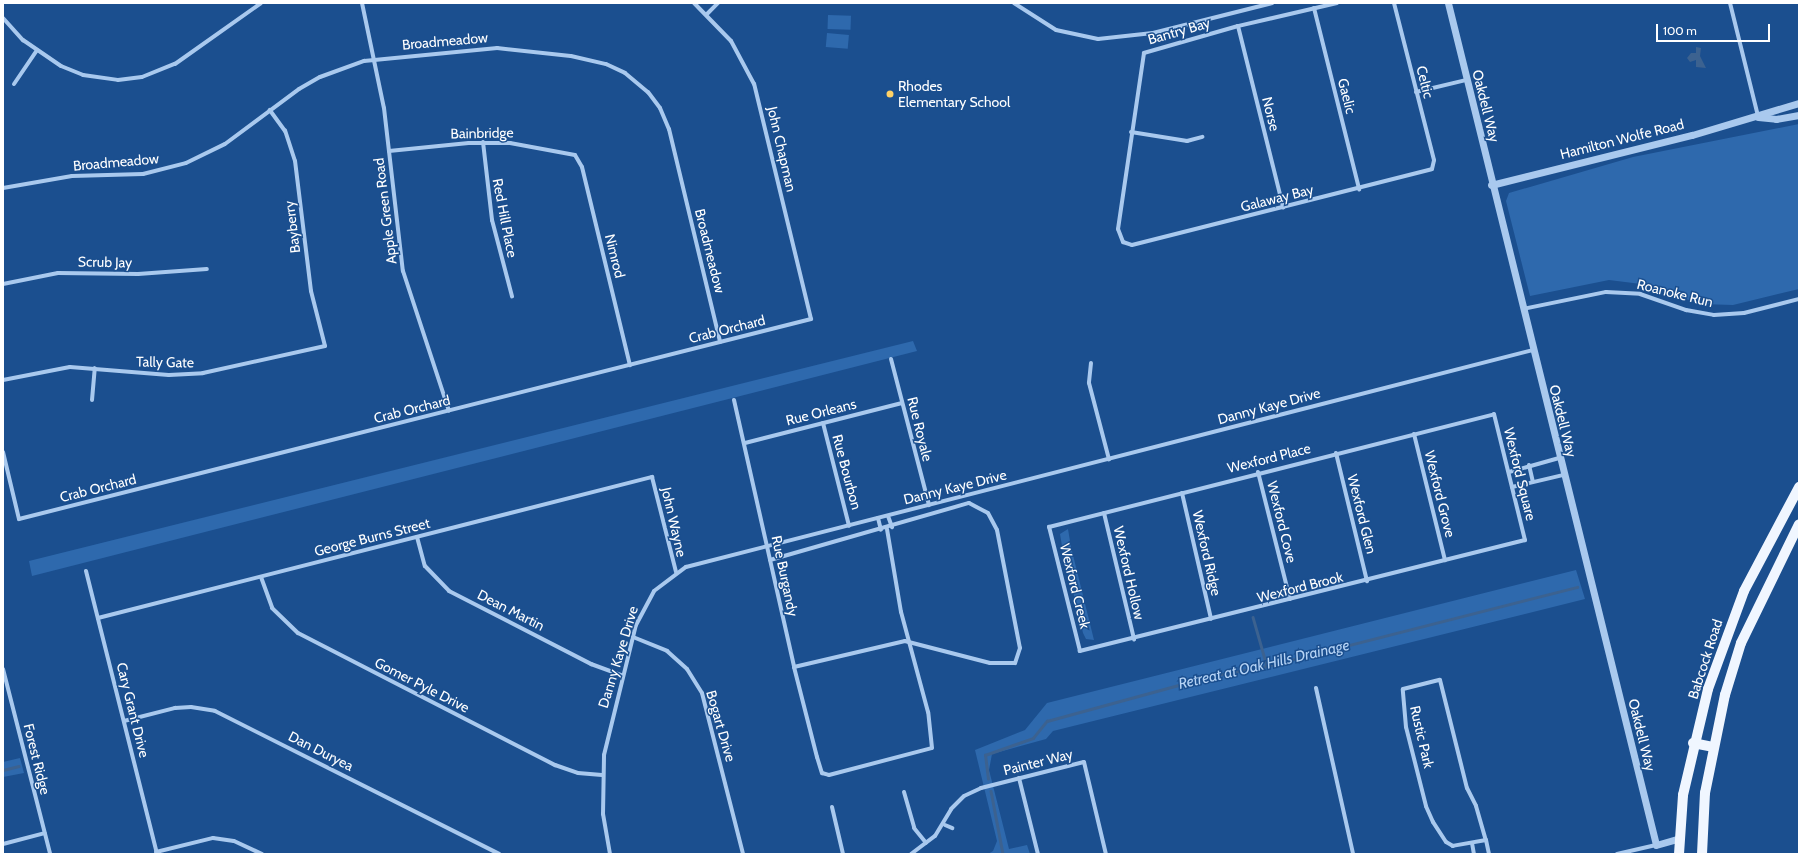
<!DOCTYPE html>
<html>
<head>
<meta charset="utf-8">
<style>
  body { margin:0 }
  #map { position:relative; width:1802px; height:857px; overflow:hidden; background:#1b4f8f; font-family:Cabin,sans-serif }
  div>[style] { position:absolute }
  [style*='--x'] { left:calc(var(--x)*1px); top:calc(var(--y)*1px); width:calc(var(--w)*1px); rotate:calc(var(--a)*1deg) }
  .green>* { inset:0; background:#2e69ad; transform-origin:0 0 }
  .water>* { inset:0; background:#3c6290 }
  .stream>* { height:2.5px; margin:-1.25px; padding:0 1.25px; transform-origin:1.25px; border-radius:1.25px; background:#3c6290 }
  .minor>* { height:4px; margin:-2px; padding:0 2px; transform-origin:2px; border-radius:2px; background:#a9c9ee }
  .tertiary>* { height:7px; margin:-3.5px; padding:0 3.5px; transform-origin:3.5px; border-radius:3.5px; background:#a9c9ee }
  .primary>* { height:10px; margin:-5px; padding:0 5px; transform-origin:5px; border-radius:5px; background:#f0f6ff }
  .dots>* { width:11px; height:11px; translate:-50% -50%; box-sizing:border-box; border:2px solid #1b4f8f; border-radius:50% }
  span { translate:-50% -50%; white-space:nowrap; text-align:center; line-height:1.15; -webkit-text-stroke:3px #1b4f8f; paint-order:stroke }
  .street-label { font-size:14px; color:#fff }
  .poi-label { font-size:14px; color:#fff }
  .left { translate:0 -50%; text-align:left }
  .water-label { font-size:15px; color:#b5d3f5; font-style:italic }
  .frame { position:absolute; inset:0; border:4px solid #fff; pointer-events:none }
  .scale { position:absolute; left:1656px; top:24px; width:114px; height:18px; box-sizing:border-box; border:2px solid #fff; border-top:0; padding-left:5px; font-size:12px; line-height:14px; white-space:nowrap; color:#fff; -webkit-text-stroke:3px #1b4f8f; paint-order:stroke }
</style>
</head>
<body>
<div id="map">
  <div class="green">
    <i style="left:828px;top:15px;width:23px;height:14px;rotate:2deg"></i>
    <i style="left:827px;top:33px;width:22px;height:14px;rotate:5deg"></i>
    <i style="clip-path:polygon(1799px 124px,1799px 289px,1733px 305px,1701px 304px,1641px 284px,1609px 280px,1530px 296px,1506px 201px,1509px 193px,1633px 157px)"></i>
    <i style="clip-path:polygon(913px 341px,917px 351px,32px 576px,29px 561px)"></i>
    <i style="clip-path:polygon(1068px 529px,1071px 547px,1094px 640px,1086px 639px,1083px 633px,1062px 546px,1060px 534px)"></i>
    <i style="clip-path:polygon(1576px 570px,1585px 599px,1053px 731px,1046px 739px,992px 754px,989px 770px,1009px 849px,1027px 845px,1030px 854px,988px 854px,993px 851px,997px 841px,975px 750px,1025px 730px,1047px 703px)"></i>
    <i style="clip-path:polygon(20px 758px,24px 773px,3px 777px,3px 762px)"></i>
  </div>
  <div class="water">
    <i style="clip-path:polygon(1696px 47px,1701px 48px,1700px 56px,1706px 68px,1696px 67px,1696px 60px,1690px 62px,1687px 58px,1691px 53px,1696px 53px)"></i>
  </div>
  <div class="stream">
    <i style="--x:1253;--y:617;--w:51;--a:74.1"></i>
    <i style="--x:3;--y:770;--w:16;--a:-14"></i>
    <i style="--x:988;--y:779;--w:24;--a:-97"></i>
    <i style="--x:985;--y:755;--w:51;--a:-19.5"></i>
    <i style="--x:1033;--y:738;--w:22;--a:-51"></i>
    <i style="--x:1047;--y:721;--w:170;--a:-15.3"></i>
    <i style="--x:1211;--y:676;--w:57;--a:-10.1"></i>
    <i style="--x:1267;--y:666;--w:320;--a:-14.3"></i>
    <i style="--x:991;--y:791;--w:64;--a:79.2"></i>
  </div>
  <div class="minor">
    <i style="--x:362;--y:3;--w:107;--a:78.2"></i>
    <i style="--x:384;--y:108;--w:164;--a:83.4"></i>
    <i style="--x:403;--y:271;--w:147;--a:71.8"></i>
    <i style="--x:1014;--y:3;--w:50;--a:32.7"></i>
    <i style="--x:1056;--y:30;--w:43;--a:12.1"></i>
    <i style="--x:1098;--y:39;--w:55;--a:-6.2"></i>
    <i style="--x:1153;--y:33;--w:123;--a:-14.1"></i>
    <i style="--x:1337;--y:3;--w:102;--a:166.9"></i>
    <i style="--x:1238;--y:26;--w:98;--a:164"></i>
    <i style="--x:1144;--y:53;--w:178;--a:98.4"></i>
    <i style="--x:1118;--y:229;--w:14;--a:69"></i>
    <i style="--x:1123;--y:242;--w:9;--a:18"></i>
    <i style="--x:1132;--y:245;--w:309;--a:-14.2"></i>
    <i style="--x:1432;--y:169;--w:9;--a:-77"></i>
    <i style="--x:1434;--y:160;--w:162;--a:-104.3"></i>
    <i style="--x:1730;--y:3;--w:116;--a:76.1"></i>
    <i style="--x:1314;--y:8;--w:187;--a:76"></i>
    <i style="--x:707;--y:14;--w:16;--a:-45"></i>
    <i style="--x:3;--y:18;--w:30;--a:48"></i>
    <i style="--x:23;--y:40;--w:46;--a:34.4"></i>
    <i style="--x:61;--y:66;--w:24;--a:22"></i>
    <i style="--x:83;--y:75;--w:35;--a:8"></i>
    <i style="--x:118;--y:80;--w:24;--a:-7"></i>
    <i style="--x:142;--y:77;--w:35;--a:-22"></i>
    <i style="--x:175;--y:64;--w:105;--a:-35.3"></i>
    <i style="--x:1238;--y:26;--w:187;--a:76"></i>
    <i style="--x:14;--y:84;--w:41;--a:-55.9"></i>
    <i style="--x:1416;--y:92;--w:51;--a:-13.5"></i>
    <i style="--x:1131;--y:132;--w:57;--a:9.1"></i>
    <i style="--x:1187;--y:141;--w:16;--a:-15"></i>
    <i style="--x:483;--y:142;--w:79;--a:83.4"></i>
    <i style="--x:492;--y:220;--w:79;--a:75.3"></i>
    <i style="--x:389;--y:151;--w:80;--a:-5.7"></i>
    <i style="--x:469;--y:143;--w:41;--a:0"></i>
    <i style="--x:510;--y:143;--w:66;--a:10.5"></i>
    <i style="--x:575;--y:155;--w:14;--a:60"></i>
    <i style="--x:582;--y:167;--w:204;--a:76.4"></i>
    <i style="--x:3;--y:188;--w:70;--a:-9.9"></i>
    <i style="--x:72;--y:176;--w:71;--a:-1.6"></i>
    <i style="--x:143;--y:174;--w:44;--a:-14.3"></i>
    <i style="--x:186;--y:163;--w:43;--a:-26"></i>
    <i style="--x:225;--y:144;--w:92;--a:-36.6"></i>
    <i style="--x:299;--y:89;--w:24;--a:-30"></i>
    <i style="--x:320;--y:77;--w:47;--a:-20"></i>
    <i style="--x:364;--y:61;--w:134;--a:-5.6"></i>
    <i style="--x:497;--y:48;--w:74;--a:6.2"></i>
    <i style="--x:571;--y:56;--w:36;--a:13"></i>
    <i style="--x:606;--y:64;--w:21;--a:25"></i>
    <i style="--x:625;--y:73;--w:30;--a:40"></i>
    <i style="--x:648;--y:92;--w:20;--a:53"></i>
    <i style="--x:660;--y:108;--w:23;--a:67"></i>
    <i style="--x:669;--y:129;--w:219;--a:76.5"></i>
    <i style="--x:3;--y:284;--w:56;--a:-11.3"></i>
    <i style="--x:58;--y:273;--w:80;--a:0.7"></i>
    <i style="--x:138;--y:274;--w:69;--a:-4.1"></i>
    <i style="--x:1523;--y:309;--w:85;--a:-11.6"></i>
    <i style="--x:1606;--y:292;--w:34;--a:3"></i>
    <i style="--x:1640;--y:294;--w:49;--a:19.2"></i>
    <i style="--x:1686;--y:310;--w:28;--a:10"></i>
    <i style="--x:1714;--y:315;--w:30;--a:-4"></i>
    <i style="--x:1744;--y:313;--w:57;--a:-14.3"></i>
    <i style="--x:891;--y:359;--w:151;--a:75.4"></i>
    <i style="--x:1091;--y:363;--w:20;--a:96"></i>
    <i style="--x:1089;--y:383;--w:79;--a:75.3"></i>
    <i style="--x:3;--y:380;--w:68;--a:-11"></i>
    <i style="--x:70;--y:367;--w:99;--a:4.6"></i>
    <i style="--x:169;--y:375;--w:34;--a:-3"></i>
    <i style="--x:203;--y:373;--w:125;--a:-12.5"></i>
    <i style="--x:325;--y:346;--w:57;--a:-104.3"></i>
    <i style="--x:311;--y:291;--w:131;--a:-97"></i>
    <i style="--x:295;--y:161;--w:32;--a:-108"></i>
    <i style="--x:285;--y:131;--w:26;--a:-126"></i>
    <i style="--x:92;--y:400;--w:32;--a:-85"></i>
    <i style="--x:734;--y:400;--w:274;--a:77.3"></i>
    <i style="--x:794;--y:667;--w:93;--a:75.7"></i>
    <i style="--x:817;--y:757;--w:17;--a:73"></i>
    <i style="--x:822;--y:773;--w:7;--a:16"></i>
    <i style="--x:829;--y:775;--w:106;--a:-14.7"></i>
    <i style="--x:932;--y:748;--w:36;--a:-96"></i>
    <i style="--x:928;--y:712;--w:104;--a:-105.1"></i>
    <i style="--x:901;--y:612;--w:84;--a:-99.6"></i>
    <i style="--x:1494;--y:414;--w:130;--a:76.2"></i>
    <i style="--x:1525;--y:540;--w:459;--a:166"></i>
    <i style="--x:1080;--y:651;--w:128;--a:-104"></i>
    <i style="--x:1049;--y:527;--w:459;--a:-14.2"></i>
    <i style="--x:823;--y:423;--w:106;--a:75.8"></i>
    <i style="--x:1414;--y:434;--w:130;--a:76.2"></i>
    <i style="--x:745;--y:443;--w:162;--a:-14.3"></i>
    <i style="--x:3;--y:452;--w:69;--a:76.6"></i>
    <i style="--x:19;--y:519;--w:817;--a:-14.17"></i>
    <i style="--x:811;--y:319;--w:242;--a:-103.6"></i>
    <i style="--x:754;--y:84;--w:49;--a:-118.1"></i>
    <i style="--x:731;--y:41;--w:53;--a:-134.2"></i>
    <i style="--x:1336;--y:453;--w:132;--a:76.4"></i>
    <i style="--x:1529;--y:465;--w:17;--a:77"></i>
    <i style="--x:1258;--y:472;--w:131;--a:75.9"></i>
    <i style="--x:1509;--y:472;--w:52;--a:-15.6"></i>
    <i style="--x:1512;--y:487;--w:52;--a:-13.2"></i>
    <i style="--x:1182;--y:493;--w:129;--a:77"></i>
    <i style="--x:1104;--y:513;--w:130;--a:76.6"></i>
    <i style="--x:888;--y:516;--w:12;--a:70"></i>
    <i style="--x:878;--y:518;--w:12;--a:76"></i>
    <i style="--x:417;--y:537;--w:30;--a:75"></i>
    <i style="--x:425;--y:566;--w:35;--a:46"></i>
    <i style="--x:449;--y:591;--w:160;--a:27.2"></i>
    <i style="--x:591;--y:664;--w:33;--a:20"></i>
    <i style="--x:770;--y:560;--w:207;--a:-16"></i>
    <i style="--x:969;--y:503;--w:21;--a:28"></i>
    <i style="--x:988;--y:513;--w:19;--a:62"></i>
    <i style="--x:997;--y:530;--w:120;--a:79"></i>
    <i style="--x:1020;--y:648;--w:16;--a:108"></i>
    <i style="--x:1015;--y:663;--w:25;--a:180"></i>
    <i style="--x:990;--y:663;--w:88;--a:-165.5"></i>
    <i style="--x:905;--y:641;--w:114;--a:166.8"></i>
    <i style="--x:86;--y:571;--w:292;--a:75.9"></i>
    <i style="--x:261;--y:577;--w:33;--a:70"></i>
    <i style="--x:272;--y:608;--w:36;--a:44"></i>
    <i style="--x:298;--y:633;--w:289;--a:27.2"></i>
    <i style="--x:555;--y:765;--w:24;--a:19"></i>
    <i style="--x:578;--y:773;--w:24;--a:5"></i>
    <i style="--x:98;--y:618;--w:572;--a:-14.28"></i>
    <i style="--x:652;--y:477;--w:98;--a:75.8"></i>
    <i style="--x:633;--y:637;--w:37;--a:22"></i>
    <i style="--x:667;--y:651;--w:27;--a:42"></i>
    <i style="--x:687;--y:669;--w:28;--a:58"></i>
    <i style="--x:702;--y:693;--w:166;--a:75.7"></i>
    <i style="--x:3;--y:669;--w:191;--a:75.7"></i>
    <i style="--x:1316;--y:688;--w:170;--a:77.4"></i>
    <i style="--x:124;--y:721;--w:53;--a:-14.3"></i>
    <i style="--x:175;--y:708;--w:16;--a:-4"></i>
    <i style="--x:191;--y:707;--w:24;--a:9"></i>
    <i style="--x:215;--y:711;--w:318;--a:26.7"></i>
    <i style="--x:1019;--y:778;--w:78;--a:76"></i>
    <i style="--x:904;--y:792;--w:37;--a:74"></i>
    <i style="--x:914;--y:828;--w:19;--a:51"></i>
    <i style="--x:832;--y:807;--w:48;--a:76.8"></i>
    <i style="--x:945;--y:825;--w:8;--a:23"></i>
    <i style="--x:1486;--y:840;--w:34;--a:170"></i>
    <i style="--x:1453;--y:846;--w:8;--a:-150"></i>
    <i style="--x:1446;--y:842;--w:24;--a:-123"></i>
    <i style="--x:1433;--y:822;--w:17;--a:-114"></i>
    <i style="--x:1426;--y:806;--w:81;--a:-104.2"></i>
    <i style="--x:1406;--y:727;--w:38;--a:-95"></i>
    <i style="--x:1403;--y:689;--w:38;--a:-14"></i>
    <i style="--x:1440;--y:680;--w:111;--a:76"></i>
    <i style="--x:1467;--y:788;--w:20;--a:63"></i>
    <i style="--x:1476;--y:806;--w:35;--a:74"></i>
    <i style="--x:1486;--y:840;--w:14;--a:78"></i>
    <i style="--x:1472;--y:843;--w:11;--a:80"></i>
    <i style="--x:3;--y:844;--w:43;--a:-14.7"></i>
    <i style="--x:156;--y:852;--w:59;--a:-13.8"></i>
    <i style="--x:213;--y:838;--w:21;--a:8"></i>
    <i style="--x:234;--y:841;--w:31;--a:25"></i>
    <i style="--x:610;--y:854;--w:41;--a:-99.9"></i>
    <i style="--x:603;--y:814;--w:59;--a:-89"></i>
    <i style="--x:604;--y:755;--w:134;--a:-76.2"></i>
    <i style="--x:636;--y:625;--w:38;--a:-62"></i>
    <i style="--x:654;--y:591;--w:40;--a:-37"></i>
    <i style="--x:686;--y:567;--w:874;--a:-14.37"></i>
    <i style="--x:911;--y:854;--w:30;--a:-37"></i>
    <i style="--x:935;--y:836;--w:31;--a:-59"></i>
    <i style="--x:951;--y:809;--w:18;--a:-45"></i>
    <i style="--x:964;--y:796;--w:19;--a:-25"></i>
    <i style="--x:981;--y:788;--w:106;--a:-14.2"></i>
    <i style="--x:1084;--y:762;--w:95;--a:76.6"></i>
    <i style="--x:1617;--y:854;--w:40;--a:-13"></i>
  </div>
  <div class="tertiary">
    <i style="--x:1448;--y:3;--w:867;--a:76.12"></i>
    <i style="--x:1656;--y:845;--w:25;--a:-16"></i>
    <i style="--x:1758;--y:117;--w:18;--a:6"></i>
    <i style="--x:1776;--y:119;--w:23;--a:-10"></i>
    <i style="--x:1491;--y:185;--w:207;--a:-14"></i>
    <i style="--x:1692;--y:135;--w:112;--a:-16.7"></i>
  </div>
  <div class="primary">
    <i style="--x:1693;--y:743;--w:20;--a:11"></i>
    <i style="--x:1679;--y:854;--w:59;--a:-86.1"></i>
    <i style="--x:1683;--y:795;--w:109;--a:-76.7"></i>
    <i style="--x:1708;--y:689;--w:104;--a:-69.8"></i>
    <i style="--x:1744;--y:591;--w:118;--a:-62.1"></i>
    <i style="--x:1702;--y:854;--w:61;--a:-87.2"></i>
    <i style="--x:1705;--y:793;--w:100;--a:-78.5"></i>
    <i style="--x:1725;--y:695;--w:54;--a:-72.9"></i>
    <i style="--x:1741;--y:643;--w:132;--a:-64"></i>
  </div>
  <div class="dots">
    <i style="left:890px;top:94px;background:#ffd166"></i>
  </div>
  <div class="street-label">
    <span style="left:1179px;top:31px;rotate:-16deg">Bantry Bay</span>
    <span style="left:445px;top:41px;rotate:-5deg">Broadmeadow</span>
    <span style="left:1425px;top:82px;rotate:76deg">Celtic</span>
    <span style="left:1347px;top:96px;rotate:76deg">Gaelic</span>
    <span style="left:1486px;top:106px;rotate:76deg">Oakdell Way</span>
    <span style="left:1271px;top:114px;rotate:76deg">Norse</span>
    <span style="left:482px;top:133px;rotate:-1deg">Bainbridge</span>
    <span style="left:1622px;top:139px;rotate:-14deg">Hamilton Wolfe Road</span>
    <span style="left:782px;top:149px;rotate:77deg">John Chapman</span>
    <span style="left:116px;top:162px;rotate:-5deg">Broadmeadow</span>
    <span style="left:1277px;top:198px;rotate:-14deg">Galaway Bay</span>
    <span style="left:385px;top:211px;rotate:-97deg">Apple Green Road</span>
    <span style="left:505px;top:218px;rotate:79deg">Red Hill Place</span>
    <span style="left:292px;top:227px;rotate:-97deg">Bayberry</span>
    <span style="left:710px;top:251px;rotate:76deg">Broadmeadow</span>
    <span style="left:615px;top:256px;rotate:76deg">Nimrod</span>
    <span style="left:105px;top:262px;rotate:1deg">Scrub Jay</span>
    <span style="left:1675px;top:293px;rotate:14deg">Roanoke Run</span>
    <span style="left:727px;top:329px;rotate:-14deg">Crab Orchard</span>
    <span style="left:165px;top:362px;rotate:1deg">Tally Gate</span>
    <span style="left:1269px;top:406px;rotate:-15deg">Danny Kaye Drive</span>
    <span style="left:412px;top:409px;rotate:-14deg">Crab Orchard</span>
    <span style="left:821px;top:412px;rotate:-14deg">Rue Orleans</span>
    <span style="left:1563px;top:421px;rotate:76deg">Oakdell Way</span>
    <span style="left:920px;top:429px;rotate:76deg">Rue Royale</span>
    <span style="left:1269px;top:458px;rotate:-14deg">Wexford Place</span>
    <span style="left:847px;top:472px;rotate:75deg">Rue Bourbon</span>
    <span style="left:1520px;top:474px;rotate:76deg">Wexford Square</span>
    <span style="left:955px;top:487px;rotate:-14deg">Danny Kaye Drive</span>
    <span style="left:98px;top:488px;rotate:-14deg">Crab Orchard</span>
    <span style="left:1440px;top:494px;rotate:76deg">Wexford Grove</span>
    <span style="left:1362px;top:514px;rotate:76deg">Wexford Glen</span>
    <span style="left:674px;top:522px;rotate:77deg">John Wayne</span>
    <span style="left:1282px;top:522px;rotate:76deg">Wexford Cove</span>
    <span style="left:372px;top:537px;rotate:-14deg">George Burns Street</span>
    <span style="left:1207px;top:553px;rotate:77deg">Wexford Ridge</span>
    <span style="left:1129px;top:573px;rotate:77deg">Wexford Hollow</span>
    <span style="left:785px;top:576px;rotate:78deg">Rue Burgandy</span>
    <span style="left:1075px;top:586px;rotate:76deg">Wexford Creek</span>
    <span style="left:1300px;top:587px;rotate:-14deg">Wexford Brook</span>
    <span style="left:511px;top:610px;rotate:27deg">Dean Martin</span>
    <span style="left:618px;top:657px;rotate:-73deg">Danny Kaye Drive</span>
    <span style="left:1705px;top:659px;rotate:-72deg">Babcock Road</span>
    <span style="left:422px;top:685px;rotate:27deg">Gomer Pyle Drive</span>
    <span style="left:133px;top:710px;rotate:76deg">Cary Grant Drive</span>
    <span style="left:721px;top:726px;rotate:74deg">Bogart Drive</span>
    <span style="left:1642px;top:735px;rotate:76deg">Oakdell Way</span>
    <span style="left:1422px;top:737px;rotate:77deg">Rustic Park</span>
    <span style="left:321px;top:751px;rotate:27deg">Dan Duryea</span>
    <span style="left:37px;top:759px;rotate:76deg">Forest Ridge</span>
    <span style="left:1038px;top:762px;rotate:-14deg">Painter Way</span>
  </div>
  <div class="poi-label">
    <span class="left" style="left:898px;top:94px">Rhodes<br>Elementary School</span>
  </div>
  <div class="water-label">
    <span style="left:1264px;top:665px;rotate:-13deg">Retreat at Oak Hills Drainage</span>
  </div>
  <div class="frame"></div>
  <div class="scale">100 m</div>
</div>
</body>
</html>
